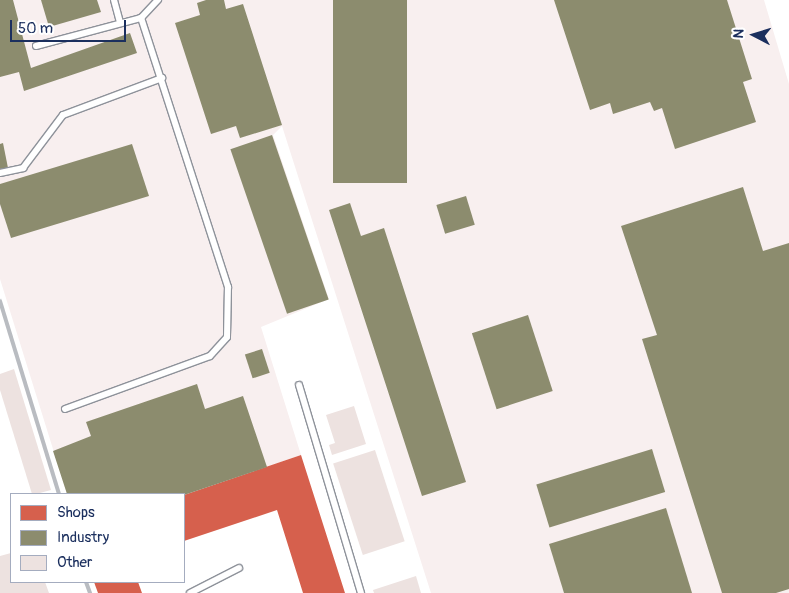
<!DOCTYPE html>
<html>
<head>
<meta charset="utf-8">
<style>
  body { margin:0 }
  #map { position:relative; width:789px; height:593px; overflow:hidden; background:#fff; font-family:Pangolin,sans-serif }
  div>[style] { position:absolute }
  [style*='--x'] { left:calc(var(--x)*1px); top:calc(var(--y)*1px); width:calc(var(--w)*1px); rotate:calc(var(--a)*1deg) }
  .built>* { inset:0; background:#f8efef }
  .shops>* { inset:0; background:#d6604d }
  .industry>* { inset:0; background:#8c8c6e; transform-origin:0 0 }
  .building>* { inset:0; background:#ede2e0; transform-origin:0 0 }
  .roads { filter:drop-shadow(1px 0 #8e929a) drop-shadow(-1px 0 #8e929a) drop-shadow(0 1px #8e929a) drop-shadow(0 -1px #8e929a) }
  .lane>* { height:6px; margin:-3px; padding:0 3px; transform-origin:3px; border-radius:3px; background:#fff }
  .rail>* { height:4px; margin:-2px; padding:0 2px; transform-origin:2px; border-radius:2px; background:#b9bcc1 }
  span { translate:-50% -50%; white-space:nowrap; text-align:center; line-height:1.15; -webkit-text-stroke:5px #fff; paint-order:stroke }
  .legend { position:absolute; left:10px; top:493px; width:175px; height:90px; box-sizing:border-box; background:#fff; border:1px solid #a4acbf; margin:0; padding:6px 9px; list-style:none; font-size:15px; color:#1b2f5e }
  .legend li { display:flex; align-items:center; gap:10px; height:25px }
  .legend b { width:25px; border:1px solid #a4acbf }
  .north { position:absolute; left:729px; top:10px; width:50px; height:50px; -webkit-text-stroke:4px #fff; paint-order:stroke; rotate:275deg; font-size:14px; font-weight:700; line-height:20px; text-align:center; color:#1b2f5e }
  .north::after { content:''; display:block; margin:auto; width:18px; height:22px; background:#1b2f5e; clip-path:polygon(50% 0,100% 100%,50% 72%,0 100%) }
  .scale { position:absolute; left:10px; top:20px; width:116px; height:22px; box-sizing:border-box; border:2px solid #1b2f5e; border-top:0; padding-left:6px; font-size:15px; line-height:18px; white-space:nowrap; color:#1b2f5e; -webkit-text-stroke:4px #fff; paint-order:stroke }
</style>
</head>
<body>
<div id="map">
  <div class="built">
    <i style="clip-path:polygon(0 0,764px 0,789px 84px,789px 593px,431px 593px,282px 126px,273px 135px,329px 299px,261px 327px,301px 455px,184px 495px,67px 494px,0 279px)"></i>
  </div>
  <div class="shops">
    <i style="clip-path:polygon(301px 455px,345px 593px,303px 593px,277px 510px,184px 541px,184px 495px)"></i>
    <i style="clip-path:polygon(94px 582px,138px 582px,142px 593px,98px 593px)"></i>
  </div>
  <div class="industry">
    <i style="clip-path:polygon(0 0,13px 0,31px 68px,130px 33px,137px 53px,24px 91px,19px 72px,0 77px)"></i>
    <i style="clip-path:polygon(41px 0,97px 0,101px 12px,49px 27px)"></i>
    <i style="clip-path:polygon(206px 0,224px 0,226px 9px,243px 4px,282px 125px,240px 138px,236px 126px,211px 134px,175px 23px,200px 15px,197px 3px)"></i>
    <i style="left:333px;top:0;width:74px;height:183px"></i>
    <i style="clip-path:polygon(554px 0,727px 0,752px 79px,743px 82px,756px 122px,675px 149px,662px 108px,654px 111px,650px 102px,613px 114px,610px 103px,590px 110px)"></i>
    <i style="left:272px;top:135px;width:174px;height:44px;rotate:71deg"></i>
    <i style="clip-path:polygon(3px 143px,8px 168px,0 169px,0 144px)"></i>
    <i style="clip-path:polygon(132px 144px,149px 196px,11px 238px,0 204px,0 184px)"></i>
    <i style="clip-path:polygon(743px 187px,763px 251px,789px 243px,789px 589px,776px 593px,722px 593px,642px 339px,657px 335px,621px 226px)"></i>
    <i style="left:466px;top:196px;width:30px;height:31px;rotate:73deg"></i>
    <i style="clip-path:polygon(350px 203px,361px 236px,384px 228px,466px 482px,422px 496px,329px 210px)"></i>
    <i style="left:528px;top:315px;width:80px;height:59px;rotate:72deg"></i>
    <i style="left:262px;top:349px;width:25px;height:18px;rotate:72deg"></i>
    <i style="clip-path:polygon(197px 384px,205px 409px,243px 396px,267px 467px,184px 495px,67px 494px,53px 451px,91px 436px,86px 422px)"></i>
    <i style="left:652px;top:449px;width:45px;height:121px;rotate:73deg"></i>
    <i style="clip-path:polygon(666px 508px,692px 593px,564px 593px,549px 544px)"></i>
  </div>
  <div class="building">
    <i style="clip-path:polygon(14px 369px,51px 490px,36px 494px,32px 494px,0 390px,0 374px)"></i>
    <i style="clip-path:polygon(354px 406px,366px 444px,332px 455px,329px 445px,335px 443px,326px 415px)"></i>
    <i style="left:375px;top:450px;width:96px;height:44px;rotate:72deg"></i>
    <i style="clip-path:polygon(11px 553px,11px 582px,45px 582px,49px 593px,0 593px,0 556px)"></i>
    <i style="clip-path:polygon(416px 576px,421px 593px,374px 593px,373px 590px)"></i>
  </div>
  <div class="roads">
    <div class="lane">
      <i style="--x:114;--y:0;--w:23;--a:75"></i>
      <i style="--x:36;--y:46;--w:109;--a:-14.9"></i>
      <i style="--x:141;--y:18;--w:25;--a:-47"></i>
      <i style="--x:0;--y:173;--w:24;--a:-12"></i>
      <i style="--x:23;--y:168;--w:66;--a:-53"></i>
      <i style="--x:63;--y:115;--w:106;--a:-20.5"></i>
      <i style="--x:299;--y:385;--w:217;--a:73.4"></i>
      <i style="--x:65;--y:409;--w:154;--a:-20.1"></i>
      <i style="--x:210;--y:356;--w:25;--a:-48"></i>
      <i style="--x:227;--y:337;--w:50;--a:-88.9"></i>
      <i style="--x:228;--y:287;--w:283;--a:-107.9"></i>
      <i style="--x:190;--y:593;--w:55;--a:-27"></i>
    </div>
  </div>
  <div class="rail">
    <i style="--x:0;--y:301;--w:202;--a:73"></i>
    <i style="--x:86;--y:582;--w:12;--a:70"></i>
  </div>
  <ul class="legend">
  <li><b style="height:14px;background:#d6604d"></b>Shops</li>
  <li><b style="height:14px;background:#8c8c6e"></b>Industry</li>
  <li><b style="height:14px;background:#ede2e0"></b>Other</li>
  </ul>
  <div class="north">N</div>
  <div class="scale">50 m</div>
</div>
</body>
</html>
